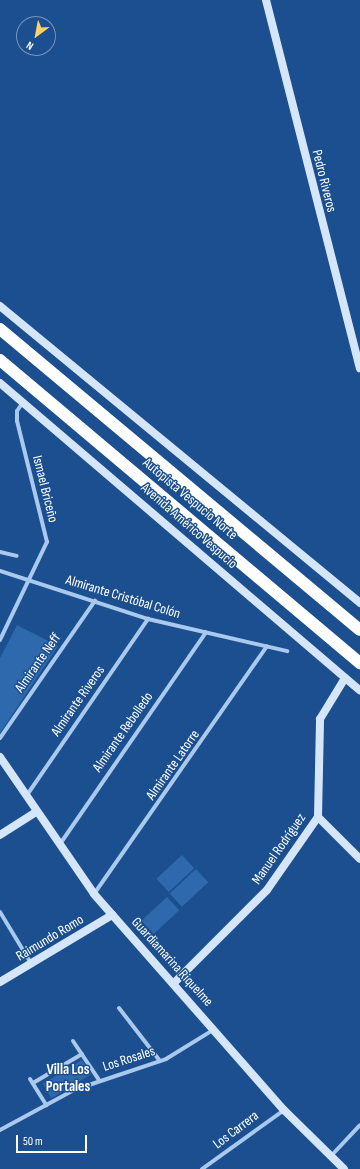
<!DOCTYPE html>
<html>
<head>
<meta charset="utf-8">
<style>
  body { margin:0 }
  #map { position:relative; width:360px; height:1169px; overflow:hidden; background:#1b4f8f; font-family:"Sofia Sans Condensed",sans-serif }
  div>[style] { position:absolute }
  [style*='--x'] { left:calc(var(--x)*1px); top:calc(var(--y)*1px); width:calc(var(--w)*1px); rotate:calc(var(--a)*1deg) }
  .green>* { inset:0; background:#2e69ad; transform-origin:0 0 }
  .street>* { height:4px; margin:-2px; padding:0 2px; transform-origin:2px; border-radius:2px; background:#a9c9ee }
  .secondary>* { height:8px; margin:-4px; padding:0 4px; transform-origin:4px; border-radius:4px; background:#d6e6fa }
  .highway>* { height:12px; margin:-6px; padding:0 6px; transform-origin:6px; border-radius:6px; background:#fff }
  span { translate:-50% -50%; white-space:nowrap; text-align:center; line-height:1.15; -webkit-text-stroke:3px #1b4f8f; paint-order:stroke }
  .street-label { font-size:14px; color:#fff }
  .neighbourhood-label { font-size:15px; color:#fff; font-weight:700 }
  .north { position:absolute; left:16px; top:16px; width:40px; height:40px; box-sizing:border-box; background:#1b4f8f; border:1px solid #7695bc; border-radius:50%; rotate:212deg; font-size:11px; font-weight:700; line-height:16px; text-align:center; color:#fff }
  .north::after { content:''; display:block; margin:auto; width:14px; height:18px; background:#ffd166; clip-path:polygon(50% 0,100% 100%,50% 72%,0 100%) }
  .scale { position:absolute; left:16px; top:1135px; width:71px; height:18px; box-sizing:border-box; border:2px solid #fff; border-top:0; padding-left:5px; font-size:12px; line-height:14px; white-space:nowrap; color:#fff; -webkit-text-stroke:3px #1b4f8f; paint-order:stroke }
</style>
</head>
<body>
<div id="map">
  <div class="green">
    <i style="clip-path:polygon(17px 625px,58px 646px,0 733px,0 658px)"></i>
    <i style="left:182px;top:855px;width:18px;height:35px;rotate:47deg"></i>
    <i style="left:196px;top:869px;width:18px;height:36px;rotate:47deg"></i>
    <i style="left:167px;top:897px;width:18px;height:35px;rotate:47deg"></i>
    <i style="left:82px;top:1060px;width:17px;height:46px;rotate:59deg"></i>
  </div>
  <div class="street">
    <i style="--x:0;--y:552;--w:17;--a:13"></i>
    <i style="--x:0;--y:571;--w:156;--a:18"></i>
    <i style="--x:148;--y:619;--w:143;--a:13"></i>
    <i style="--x:0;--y:640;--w:109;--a:-64.4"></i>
    <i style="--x:47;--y:542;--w:125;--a:-103.9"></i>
    <i style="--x:17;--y:421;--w:10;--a:-90"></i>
    <i style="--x:17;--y:411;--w:11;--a:-56"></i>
    <i style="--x:0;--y:738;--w:167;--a:-55.3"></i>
    <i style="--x:27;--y:795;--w:214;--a:-55.5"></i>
    <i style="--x:60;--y:844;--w:257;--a:-55.4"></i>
    <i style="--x:94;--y:894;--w:302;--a:-55.1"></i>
    <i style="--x:0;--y:912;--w:62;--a:58.9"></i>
    <i style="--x:119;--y:1008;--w:67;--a:52.3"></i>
    <i style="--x:73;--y:1041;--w:47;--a:56.3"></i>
    <i style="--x:30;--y:1079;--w:31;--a:58"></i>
    <i style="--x:33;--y:1083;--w:57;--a:-30.6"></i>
    <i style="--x:0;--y:1130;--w:84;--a:-28.4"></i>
    <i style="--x:74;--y:1090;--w:97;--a:-18.6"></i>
    <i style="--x:166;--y:1059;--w:55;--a:-31.7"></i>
    <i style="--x:331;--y:1156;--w:42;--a:-46.9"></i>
    <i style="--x:202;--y:1169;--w:101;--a:-35.7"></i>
  </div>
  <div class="secondary">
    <i style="--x:266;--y:0;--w:380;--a:75.7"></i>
    <i style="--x:0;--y:306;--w:467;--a:39.5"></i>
    <i style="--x:0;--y:383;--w:473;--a:40.5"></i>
    <i style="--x:0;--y:757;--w:166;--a:55.5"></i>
    <i style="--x:94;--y:894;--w:288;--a:48.7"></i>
    <i style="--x:284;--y:1110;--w:84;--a:44.5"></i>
    <i style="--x:318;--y:817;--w:59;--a:45"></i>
    <i style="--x:0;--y:835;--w:43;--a:-32.6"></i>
    <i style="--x:0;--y:982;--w:131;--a:-30.9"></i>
    <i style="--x:175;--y:982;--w:130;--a:-45"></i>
    <i style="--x:267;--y:890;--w:89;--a:-55.1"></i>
    <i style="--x:318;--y:817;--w:98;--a:-88.8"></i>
    <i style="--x:320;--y:719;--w:48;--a:-58.6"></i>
  </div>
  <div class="highway">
    <i style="--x:0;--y:329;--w:469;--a:39.9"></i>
    <i style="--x:0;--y:360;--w:471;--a:40.1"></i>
  </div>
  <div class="street-label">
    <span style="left:324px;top:181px;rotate:76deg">Pedro Riveros</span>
    <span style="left:45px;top:489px;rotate:76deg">Ismael Briceño</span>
    <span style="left:190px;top:499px;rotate:40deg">Autopista Vespucio Norte</span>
    <span style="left:189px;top:526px;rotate:41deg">Avenida Américo Vespucio</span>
    <span style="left:123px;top:597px;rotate:17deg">Almirante Cristóbal Colón</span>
    <span style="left:38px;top:663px;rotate:-55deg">Almirante Neff</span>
    <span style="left:78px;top:701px;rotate:-55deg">Almirante Riveros</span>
    <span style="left:123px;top:732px;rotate:-55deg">Almirante Rebolledo</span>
    <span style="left:173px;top:765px;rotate:-55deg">Almirante Latorre</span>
    <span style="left:279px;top:849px;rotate:-55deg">Manuel Rodríguez</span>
    <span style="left:50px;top:938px;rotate:-31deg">Raimundo Romo</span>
    <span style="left:172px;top:962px;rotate:48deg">Guardiamarina Riquelme</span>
    <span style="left:129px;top:1059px;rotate:-18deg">Los Rosales</span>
    <span style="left:236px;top:1130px;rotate:-37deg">Los Carrera</span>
  </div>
  <div class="neighbourhood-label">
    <span style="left:68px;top:1078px">Villa Los<br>Portales</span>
  </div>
  <div class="north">N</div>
  <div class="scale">50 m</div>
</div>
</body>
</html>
